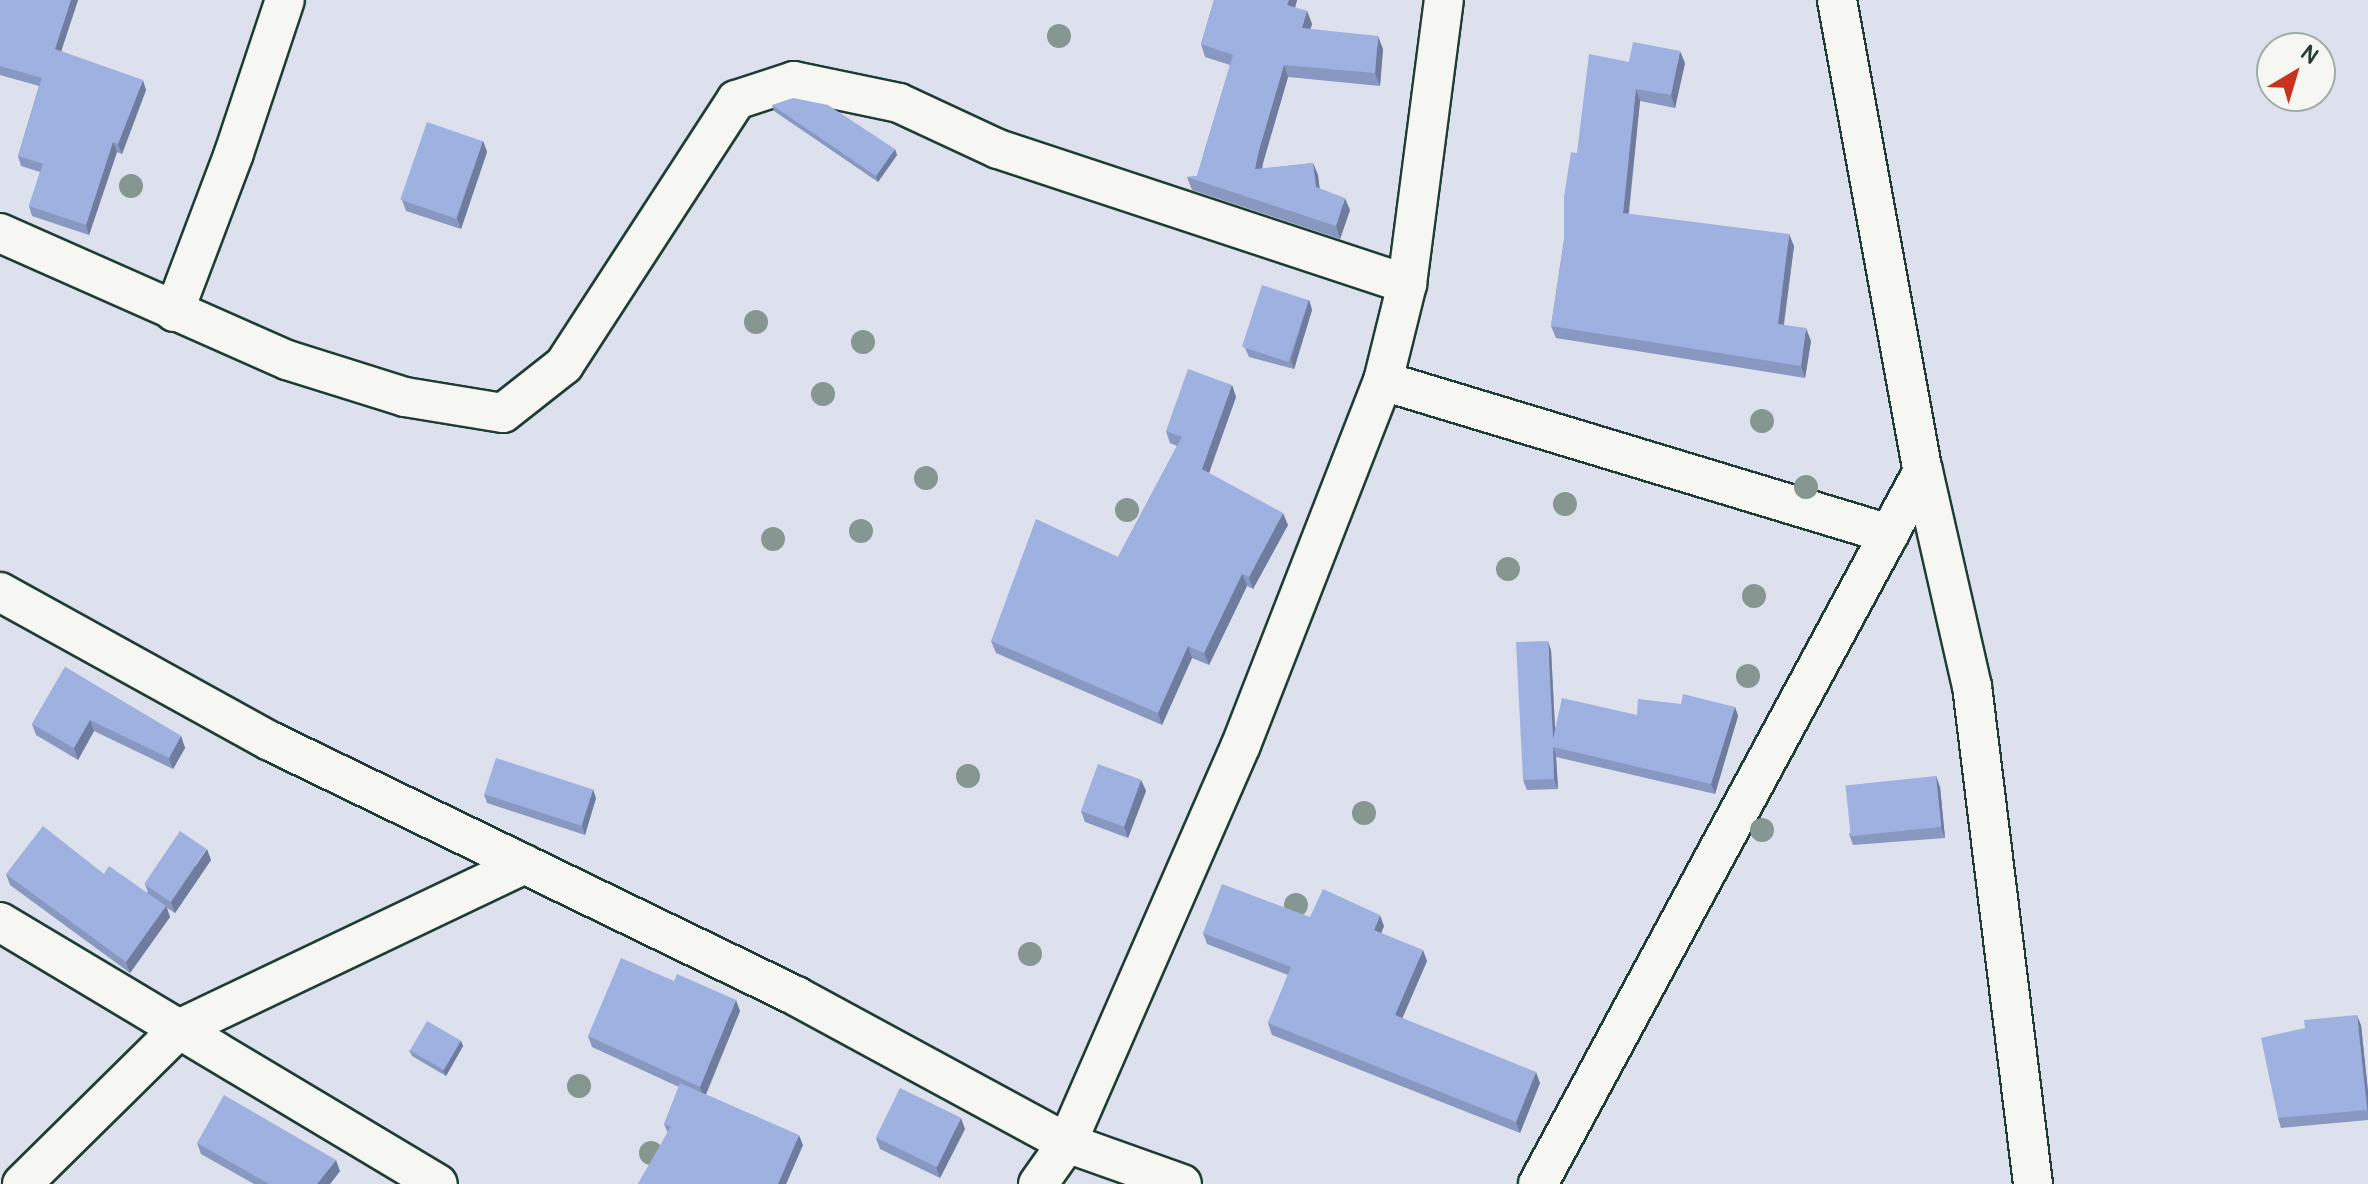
<!DOCTYPE html>
<html>
<head>
<meta charset="utf-8">
<style>
  body { margin:0 }
  #map { position:relative; width:2368px; height:1184px; overflow:hidden; background:#dce1ed; font-family:Pangolin,sans-serif }
  div>[style] { position:absolute }
  [style*='--x'] { left:calc(var(--x)*1px); top:calc(var(--y)*1px); width:calc(var(--w)*1px); rotate:calc(var(--a)*1deg) }
  .roads { filter:drop-shadow(2px 0 #1f3d34) drop-shadow(-2px 0 #1f3d34) drop-shadow(0 2px #1f3d34) drop-shadow(0 -2px #1f3d34) }
  .minor>* { height:38px; margin:-19px; padding:0 19px; transform-origin:19px; border-radius:19px; background:#f6f6f2 }
  .trees>* { width:24px; height:24px; margin:-12px; border-radius:50%; background:#869791 }
  .wall>* { inset:0; background:#8998c1 }
  .shaded-wall>* { inset:0; background:#6f7c9d }
  .building>* { inset:0; background:#9fb1e0; transform-origin:0 0 }
  span { translate:-50% -50%; white-space:nowrap; text-align:center; line-height:1.15; -webkit-text-stroke:8px #f6f6f2; paint-order:stroke }
  .north { position:absolute; left:2256px; top:32px; width:80px; height:80px; box-sizing:border-box; background:#f6f6f2; border:2px solid #a0aca6; border-radius:50%; rotate:38deg; font-size:22px; font-weight:700; line-height:32px; text-align:center; color:#1f3d34 }
  .north::after { content:''; display:block; margin:auto; width:28px; height:36px; background:#c8321e; clip-path:polygon(50% 0,100% 100%,50% 72%,0 100%) }
</style>
</head>
<body>
<div id="map">
  <div class="roads">
    <div class="minor">
      <i style="--x:1837;--y:0;--w:479;--a:79.7"></i>
      <i style="--x:1923;--y:471;--w:221;--a:77.2"></i>
      <i style="--x:1972;--y:686;--w:502;--a:83.02"></i>
      <i style="--x:0;--y:233;--w:314;--a:23.9"></i>
      <i style="--x:287;--y:360;--w:124;--a:17.4"></i>
      <i style="--x:405;--y:397;--w:99;--a:9.3"></i>
      <i style="--x:503;--y:413;--w:78;--a:-38.2"></i>
      <i style="--x:564;--y:365;--w:316;--a:-57"></i>
      <i style="--x:736;--y:100;--w:61;--a:-18.1"></i>
      <i style="--x:794;--y:81;--w:107;--a:11.8"></i>
      <i style="--x:899;--y:103;--w:109;--a:24.9"></i>
      <i style="--x:998;--y:149;--w:431;--a:18.3"></i>
      <i style="--x:174;--y:312;--w:170;--a:-69.3"></i>
      <i style="--x:234;--y:153;--w:161;--a:-71.6"></i>
      <i style="--x:1383;--y:381;--w:529;--a:16.82"></i>
      <i style="--x:0;--y:592;--w:308;--a:28.9"></i>
      <i style="--x:270;--y:741;--w:585;--a:25.86"></i>
      <i style="--x:796;--y:996;--w:308;--a:28.5"></i>
      <i style="--x:1067;--y:1143;--w:122;--a:19.6"></i>
      <i style="--x:0;--y:922;--w:510;--a:30.89"></i>
      <i style="--x:22;--y:1184;--w:221;--a:-44.6"></i>
      <i style="--x:179;--y:1029;--w:383;--a:-25.5"></i>
      <i style="--x:1038;--y:1184;--w:50;--a:-54.7"></i>
      <i style="--x:1067;--y:1143;--w:434;--a:-66.4"></i>
      <i style="--x:1241;--y:745;--w:391;--a:-68.7"></i>
      <i style="--x:1383;--y:381;--w:100;--a:-76.1"></i>
      <i style="--x:1407;--y:284;--w:286;--a:-82.6"></i>
      <i style="--x:1538;--y:1184;--w:810;--a:-61.63"></i>
    </div>
  </div>
  <div class="trees">
    <i style="left:1059px;top:36px"></i>
    <i style="left:131px;top:186px"></i>
    <i style="left:756px;top:322px"></i>
    <i style="left:863px;top:342px"></i>
    <i style="left:823px;top:394px"></i>
    <i style="left:1762px;top:421px"></i>
    <i style="left:926px;top:478px"></i>
    <i style="left:1806px;top:487px"></i>
    <i style="left:1565px;top:504px"></i>
    <i style="left:1127px;top:510px"></i>
    <i style="left:861px;top:531px"></i>
    <i style="left:773px;top:539px"></i>
    <i style="left:1508px;top:569px"></i>
    <i style="left:1754px;top:596px"></i>
    <i style="left:1748px;top:676px"></i>
    <i style="left:968px;top:776px"></i>
    <i style="left:1364px;top:813px"></i>
    <i style="left:1762px;top:830px"></i>
    <i style="left:1296px;top:905px"></i>
    <i style="left:1030px;top:954px"></i>
    <i style="left:579px;top:1086px"></i>
    <i style="left:651px;top:1153px"></i>
  </div>
  <div class="wall">
    <i style="clip-path:polygon(0 0,78px 0,61px 51px,146px 90px,122px 154px,117px 152px,89px 235px,32px 216px,29px 206px,40px 172px,21px 166px,18px 156px,39px 86px,0 75px)"></i>
    <i style="clip-path:polygon(1214px 0,1297px 0,1295px 8px,1307px 11px,1312px 24px,1310px 29px,1383px 49px,1380px 86px,1288px 77px,1263px 163px,1262px 169px,1313px 163px,1318px 175px,1319px 188px,1350px 210px,1340px 239px,1192px 190px,1187px 177px,1197px 176px,1230px 65px,1205px 57px,1201px 44px)"></i>
    <i style="clip-path:polygon(1629px 62px,1685px 63px,1675px 108px,1640px 101px,1629px 214px,1794px 246px,1784px 325px,1811px 341px,1805px 378px,1556px 338px,1551px 326px,1577px 153px)"></i>
    <i style="clip-path:polygon(772px 105px,897px 155px,878px 182px,774px 111px)"></i>
    <i style="clip-path:polygon(483px 141px,487px 152px,461px 229px,406px 211px,402px 200px)"></i>
    <i style="clip-path:polygon(1309px 300px,1312px 310px,1294px 369px,1249px 357px,1245px 348px)"></i>
    <i style="clip-path:polygon(1232px 385px,1236px 397px,1209px 473px,1288px 525px,1253px 589px,1247px 586px,1209px 665px,1192px 658px,1162px 725px,996px 653px,991px 641px,1118px 557px,1177px 446px,1170px 443px,1166px 431px)"></i>
    <i style="clip-path:polygon(1551px 650px,1555px 727px,1637px 715px,1681px 704px,1735px 707px,1738px 716px,1715px 794px,1556px 757px,1558px 789px,1527px 790px,1523px 780px)"></i>
    <i style="clip-path:polygon(65px 667px,181px 736px,185px 748px,173px 769px,94px 731px,78px 760px,36px 735px,32px 724px)"></i>
    <i style="clip-path:polygon(1936px 776px,1940px 787px,1945px 838px,1853px 845px,1849px 834px)"></i>
    <i style="clip-path:polygon(1141px 780px,1146px 791px,1128px 838px,1085px 822px,1081px 811px)"></i>
    <i style="clip-path:polygon(484px 794px,596px 798px,585px 835px,487px 803px)"></i>
    <i style="clip-path:polygon(211px 860px,175px 913px,167px 908px,170px 917px,130px 973px,10px 885px,6px 874px,104px 874px,148px 893px,145px 884px)"></i>
    <i style="clip-path:polygon(1310px 917px,1384px 926px,1381px 933px,1427px 961px,1402px 1018px,1540px 1083px,1520px 1133px,1272px 1035px,1268px 1023px,1288px 975px,1207px 944px,1203px 933px)"></i>
    <i style="clip-path:polygon(740px 1011px,706px 1095px,803px 1145px,786px 1184px,638px 1184px,668px 1133px,664px 1124px,679px 1087px,592px 1047px,588px 1036px)"></i>
    <i style="clip-path:polygon(2361px 1025px,2368px 1092px,2368px 1120px,2281px 1128px,2278px 1118px)"></i>
    <i style="clip-path:polygon(461px 1041px,463px 1046px,446px 1076px,412px 1056px,409px 1050px)"></i>
    <i style="clip-path:polygon(965px 1129px,940px 1178px,880px 1149px,876px 1138px)"></i>
    <i style="clip-path:polygon(197px 1143px,340px 1171px,330px 1184px,254px 1184px,201px 1154px)"></i>
  </div>
  <div class="shaded-wall">
    <i style="clip-path:polygon(71px 0,78px 0,59px 58px,55px 49px)"></i>
    <i style="clip-path:polygon(1289px 0,1297px 0,1292px 18px,1287px 5px)"></i>
    <i style="clip-path:polygon(1307px 11px,1312px 24px,1307px 41px,1302px 28px)"></i>
    <i style="clip-path:polygon(1378px 36px,1383px 49px,1380px 86px,1375px 73px)"></i>
    <i style="clip-path:polygon(1680px 51px,1685px 63px,1675px 108px,1671px 95px)"></i>
    <i style="clip-path:polygon(1284px 65px,1288px 77px,1263px 163px,1260px 182px,1255px 169px,1259px 150px)"></i>
    <i style="clip-path:polygon(143px 80px,146px 90px,122px 154px,118px 144px)"></i>
    <i style="clip-path:polygon(1636px 89px,1640px 101px,1627px 226px,1623px 213px)"></i>
    <i style="clip-path:polygon(483px 141px,487px 152px,461px 229px,457px 218px)"></i>
    <i style="clip-path:polygon(113px 142px,117px 152px,89px 235px,86px 225px)"></i>
    <i style="clip-path:polygon(895px 149px,897px 155px,878px 182px,876px 176px)"></i>
    <i style="clip-path:polygon(1313px 163px,1318px 175px,1321px 199px,1316px 187px)"></i>
    <i style="clip-path:polygon(1345px 198px,1350px 210px,1340px 239px,1336px 226px)"></i>
    <i style="clip-path:polygon(1789px 234px,1794px 246px,1782px 336px,1778px 324px)"></i>
    <i style="clip-path:polygon(1309px 300px,1312px 310px,1294px 369px,1291px 359px)"></i>
    <i style="clip-path:polygon(1806px 328px,1811px 341px,1805px 378px,1801px 366px)"></i>
    <i style="clip-path:polygon(1232px 385px,1236px 397px,1206px 481px,1202px 469px)"></i>
    <i style="clip-path:polygon(1283px 513px,1288px 525px,1253px 589px,1249px 577px)"></i>
    <i style="clip-path:polygon(1242px 574px,1247px 586px,1209px 665px,1204px 653px)"></i>
    <i style="clip-path:polygon(1548px 641px,1551px 650px,1556px 748px,1553px 739px)"></i>
    <i style="clip-path:polygon(1188px 646px,1192px 658px,1162px 725px,1158px 713px)"></i>
    <i style="clip-path:polygon(1735px 707px,1738px 716px,1715px 794px,1711px 784px)"></i>
    <i style="clip-path:polygon(90px 720px,94px 731px,78px 760px,74px 748px)"></i>
    <i style="clip-path:polygon(181px 736px,185px 748px,173px 769px,169px 758px)"></i>
    <i style="clip-path:polygon(1553px 747px,1556px 757px,1558px 789px,1554px 779px)"></i>
    <i style="clip-path:polygon(1936px 776px,1940px 787px,1945px 838px,1941px 827px)"></i>
    <i style="clip-path:polygon(1141px 780px,1146px 791px,1128px 838px,1124px 827px)"></i>
    <i style="clip-path:polygon(593px 789px,596px 798px,585px 835px,582px 826px)"></i>
    <i style="clip-path:polygon(207px 849px,211px 860px,175px 913px,171px 902px)"></i>
    <i style="clip-path:polygon(166px 906px,170px 917px,130px 973px,126px 962px)"></i>
    <i style="clip-path:polygon(1380px 915px,1384px 926px,1378px 941px,1374px 930px)"></i>
    <i style="clip-path:polygon(1423px 950px,1427px 961px,1399px 1026px,1395px 1015px)"></i>
    <i style="clip-path:polygon(736px 1000px,740px 1011px,704px 1098px,700px 1087px)"></i>
    <i style="clip-path:polygon(2357px 1015px,2361px 1025px,2368px 1092px,2368px 1112px)"></i>
    <i style="clip-path:polygon(461px 1041px,463px 1046px,446px 1076px,443px 1071px)"></i>
    <i style="clip-path:polygon(1536px 1072px,1540px 1083px,1520px 1133px,1516px 1122px)"></i>
    <i style="clip-path:polygon(961px 1118px,965px 1129px,940px 1178px,936px 1167px)"></i>
    <i style="clip-path:polygon(799px 1135px,803px 1145px,786px 1184px,778px 1184px)"></i>
    <i style="clip-path:polygon(336px 1160px,340px 1171px,330px 1184px,317px 1184px)"></i>
  </div>
  <div class="building">
    <i style="clip-path:polygon(0 0,71px 0,55px 49px,143px 80px,118px 144px,113px 142px,86px 225px,29px 206px,43px 164px,18px 156px,42px 78px,0 66px)"></i>
    <i style="clip-path:polygon(1214px 0,1289px 0,1287px 5px,1307px 11px,1302px 28px,1378px 36px,1375px 73px,1284px 65px,1259px 150px,1255px 169px,1313px 163px,1316px 187px,1345px 198px,1336px 226px,1187px 177px,1197px 176px,1233px 55px,1201px 44px)"></i>
    <i style="clip-path:polygon(1633px 42px,1680px 51px,1671px 95px,1636px 89px,1623px 213px,1789px 234px,1778px 324px,1806px 328px,1801px 366px,1551px 326px,1564px 242px,1564px 197px,1571px 152px,1577px 153px,1589px 54px,1629px 62px)"></i>
    <i style="clip-path:polygon(793px 98px,828px 105px,895px 149px,876px 176px,772px 105px)"></i>
    <i style="left:427px;top:122px;width:59px;height:82px;rotate:19deg"></i>
    <i style="left:1262px;top:285px;width:49px;height:65px;rotate:18deg"></i>
    <i style="clip-path:polygon(1188px 369px,1232px 385px,1202px 469px,1283px 513px,1249px 577px,1242px 574px,1204px 653px,1188px 646px,1158px 713px,991px 641px,1036px 519px,1118px 557px,1182px 437px,1166px 431px)"></i>
    <i style="clip-path:polygon(1548px 641px,1553px 739px,1562px 698px,1637px 715px,1638px 699px,1681px 704px,1683px 694px,1735px 707px,1711px 784px,1553px 747px,1554px 779px,1523px 780px,1516px 642px)"></i>
    <i style="clip-path:polygon(65px 667px,181px 736px,169px 758px,90px 720px,74px 748px,32px 724px)"></i>
    <i style="left:496px;top:758px;width:102px;height:38px;rotate:18deg"></i>
    <i style="left:1098px;top:764px;width:46px;height:50px;rotate:20deg"></i>
    <i style="left:1936px;top:776px;width:51px;height:91px;rotate:84deg"></i>
    <i style="clip-path:polygon(43px 826px,104px 874px,109px 866px,166px 906px,126px 962px,6px 874px)"></i>
    <i style="left:180px;top:831px;width:32px;height:64px;rotate:34deg"></i>
    <i style="clip-path:polygon(1222px 884px,1310px 917px,1323px 889px,1380px 915px,1374px 930px,1423px 950px,1395px 1015px,1536px 1072px,1516px 1122px,1268px 1023px,1291px 967px,1203px 933px)"></i>
    <i style="clip-path:polygon(621px 958px,674px 981px,677px 974px,736px 1000px,700px 1087px,588px 1036px)"></i>
    <i style="clip-path:polygon(2357px 1015px,2367px 1110px,2278px 1118px,2261px 1038px,2305px 1028px,2304px 1020px)"></i>
    <i style="left:427px;top:1021px;width:39px;height:34px;rotate:30deg"></i>
    <i style="clip-path:polygon(680px 1083px,799px 1135px,778px 1184px,638px 1184px,671px 1126px,664px 1124px)"></i>
    <i style="left:900px;top:1088px;width:68px;height:55px;rotate:26deg"></i>
    <i style="clip-path:polygon(224px 1095px,336px 1160px,317px 1184px,269px 1184px,197px 1143px)"></i>
  </div>
  <div class="north">N</div>
</div>
</body>
</html>
